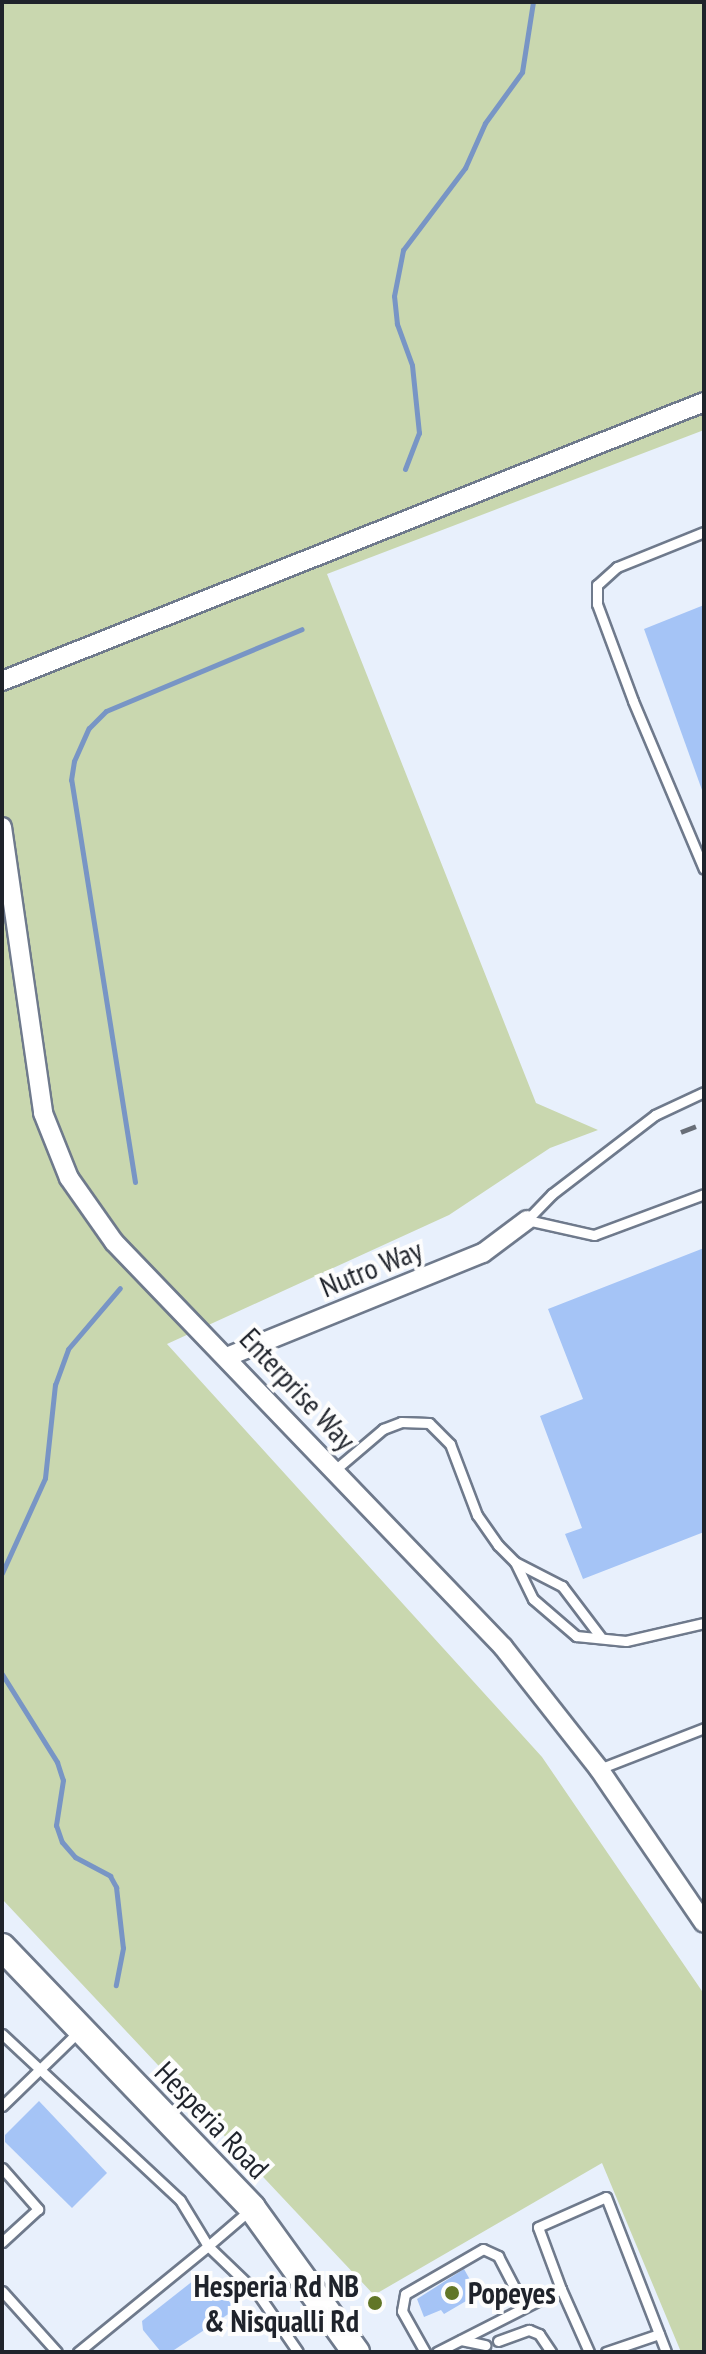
<!DOCTYPE html>
<html>
<head>
<meta charset="utf-8">
<style>
  body { margin:0 }
  #map { position:relative; width:706px; height:2354px; overflow:hidden; background:#e8f0fc; font-family:"PT Sans Narrow",sans-serif }
  div>[style] { position:absolute }
  [style*='--x'] { left:calc(var(--x)*1px); top:calc(var(--y)*1px); width:calc(var(--w)*1px); rotate:calc(var(--a)*1deg) }
  .green>* { inset:0; background:#c9d7af }
  .stream>* { height:5px; margin:-2.5px; padding:0 2.5px; transform-origin:2.5px; border-radius:2.5px; background:#7895c5 }
  .building>* { inset:0; background:#a5c4f6 }
  .roads { filter:drop-shadow(2px 0 #6f7a8c) drop-shadow(-2px 0 #6f7a8c) drop-shadow(0 2px #6f7a8c) drop-shadow(0 -2px #6f7a8c) }
  .service>* { height:9px; margin:-4.5px; padding:0 4.5px; transform-origin:4.5px; border-radius:4.5px; background:#fff }
  .minor>* { height:18px; margin:-9px; padding:0 9px; transform-origin:9px; border-radius:9px; background:#fff }
  .primary>* { height:26px; margin:-13px; padding:0 13px; transform-origin:13px; border-radius:13px; background:#fff }
  .rail>* { height:5px; margin-top:-2.5px; transform-origin:0; background:repeating-linear-gradient(90deg,#686e77 0 16px,transparent 0 24px) }
  .dots>* { width:22px; height:22px; translate:-50% -50%; box-sizing:border-box; border:4px solid #fdfdfd; border-radius:50% }
  span { translate:-50% -50%; white-space:nowrap; text-align:center; line-height:1.15; -webkit-text-stroke:8px #fdfdfd; paint-order:stroke }
  .street-label { font-size:30px; color:#1f232b }
  .poi-label { font-size:30px; color:#1f232b; font-weight:700 }
  .right { translate:-100% -50%; text-align:right }
  .left { translate:0 -50%; text-align:left }
  .frame { position:absolute; inset:0; border:4px solid #1f232b; pointer-events:none }
</style>
</head>
<body>
<div id="map">
  <div class="green">
    <i style="clip-path:polygon(2px 2px,704px 2px,704px 430px,327px 574px,536px 1103px,598px 1130px,550px 1148px,449px 1215px,167px 1344px,542px 1757px,704px 1994px,704px 2352px,681px 2352px,602px 2163px,374px 2295px,2px 1899px)"></i>
  </div>
  <div class="stream">
    <i style="--x:405;--y:469;--w:39;--a:-69"></i>
    <i style="--x:419;--y:433;--w:68;--a:-95.9"></i>
    <i style="--x:412;--y:365;--w:44;--a:-110.1"></i>
    <i style="--x:397;--y:324;--w:28;--a:-96"></i>
    <i style="--x:394;--y:296;--w:47;--a:-78.9"></i>
    <i style="--x:403;--y:250;--w:103;--a:-52.9"></i>
    <i style="--x:465;--y:168;--w:49;--a:-66"></i>
    <i style="--x:485;--y:123;--w:63;--a:-54"></i>
    <i style="--x:522;--y:72;--w:71;--a:-81.1"></i>
    <i style="--x:135;--y:1182;--w:407;--a:-99"></i>
    <i style="--x:71;--y:780;--w:19;--a:-81"></i>
    <i style="--x:74;--y:761;--w:36;--a:-66"></i>
    <i style="--x:89;--y:728;--w:24;--a:-45"></i>
    <i style="--x:106;--y:711;--w:212;--a:-22.7"></i>
    <i style="--x:2;--y:1573;--w:104;--a:-65.6"></i>
    <i style="--x:45;--y:1478;--w:94;--a:-83.9"></i>
    <i style="--x:55;--y:1385;--w:38;--a:-70"></i>
    <i style="--x:68;--y:1349;--w:80;--a:-49.6"></i>
    <i style="--x:2;--y:1674;--w:104;--a:58"></i>
    <i style="--x:57;--y:1762;--w:19;--a:72"></i>
    <i style="--x:63;--y:1780;--w:46;--a:98.8"></i>
    <i style="--x:56;--y:1825;--w:18;--a:71"></i>
    <i style="--x:62;--y:1842;--w:20;--a:49"></i>
    <i style="--x:75;--y:1857;--w:40;--a:28"></i>
    <i style="--x:110;--y:1876;--w:13;--a:61"></i>
    <i style="--x:116;--y:1887;--w:61;--a:83.5"></i>
    <i style="--x:123;--y:1948;--w:38;--a:101"></i>
  </div>
  <div class="building">
    <i style="clip-path:polygon(704px 605px,704px 789px,702px 790px,644px 629px)"></i>
    <i style="clip-path:polygon(704px 1248px,704px 1532px,583px 1579px,565px 1534px,582px 1528px,540px 1416px,583px 1399px,548px 1309px)"></i>
    <i style="clip-path:polygon(39px 2101px,107px 2173px,72px 2208px,5px 2142px,5px 2135px)"></i>
    <i style="clip-path:polygon(464px 2269px,478px 2294px,444px 2314px,441px 2310px,424px 2317px,417px 2299px)"></i>
    <i style="clip-path:polygon(203px 2273px,236px 2309px,171px 2352px,161px 2352px,143px 2330px,142px 2321px)"></i>
  </div>
  <div class="roads">
    <div class="service">
      <i style="--x:704;--y:532;--w:94;--a:158.1"></i>
      <i style="--x:617;--y:567;--w:27;--a:138"></i>
      <i style="--x:597;--y:585;--w:19;--a:90"></i>
      <i style="--x:597;--y:604;--w:103;--a:69.6"></i>
      <i style="--x:633;--y:701;--w:182;--a:67.1"></i>
      <i style="--x:704;--y:1092;--w:54;--a:154.9"></i>
      <i style="--x:655;--y:1115;--w:130;--a:142.5"></i>
      <i style="--x:552;--y:1194;--w:36;--a:134"></i>
      <i style="--x:527;--y:1220;--w:69;--a:12.6"></i>
      <i style="--x:594;--y:1235;--w:117;--a:-20.4"></i>
      <i style="--x:336;--y:1469;--w:62;--a:-40.4"></i>
      <i style="--x:383;--y:1429;--w:19;--a:-21"></i>
      <i style="--x:401;--y:1422;--w:28;--a:2"></i>
      <i style="--x:429;--y:1423;--w:30;--a:45"></i>
      <i style="--x:450;--y:1444;--w:76;--a:69.2"></i>
      <i style="--x:477;--y:1515;--w:37;--a:55"></i>
      <i style="--x:498;--y:1545;--w:24;--a:45"></i>
      <i style="--x:515;--y:1562;--w:53;--a:27.1"></i>
      <i style="--x:562;--y:1586;--w:63;--a:52.8"></i>
      <i style="--x:515;--y:1562;--w:41;--a:64.1"></i>
      <i style="--x:533;--y:1599;--w:57;--a:40.7"></i>
      <i style="--x:576;--y:1636;--w:50;--a:5.7"></i>
      <i style="--x:626;--y:1641;--w:80;--a:-13"></i>
      <i style="--x:599;--y:1769;--w:113;--a:-21.3"></i>
      <i style="--x:2;--y:2034;--w:243;--a:43"></i>
      <i style="--x:180;--y:2200;--w:54;--a:58.7"></i>
      <i style="--x:208;--y:2246;--w:168;--a:140.8"></i>
      <i style="--x:2;--y:2106;--w:107;--a:-44.2"></i>
      <i style="--x:2;--y:2168;--w:55;--a:48.7"></i>
      <i style="--x:38;--y:2209;--w:49;--a:137.5"></i>
      <i style="--x:251;--y:2209;--w:57;--a:139.3"></i>
      <i style="--x:208;--y:2246;--w:69;--a:43.8"></i>
      <i style="--x:258;--y:2294;--w:70;--a:55.4"></i>
      <i style="--x:561;--y:2289;--w:66;--a:-110.4"></i>
      <i style="--x:538;--y:2227;--w:74;--a:-23.8"></i>
      <i style="--x:606;--y:2197;--w:166;--a:68.8"></i>
      <i style="--x:2;--y:2291;--w:82;--a:48"></i>
      <i style="--x:461;--y:2340;--w:25;--a:12"></i>
      <i style="--x:498;--y:2341;--w:33;--a:-20"></i>
      <i style="--x:529;--y:2330;--w:11;--a:22"></i>
      <i style="--x:539;--y:2334;--w:22;--a:56"></i>
      <i style="--x:425;--y:2352;--w:47;--a:-119.3"></i>
      <i style="--x:402;--y:2311;--w:17;--a:-80"></i>
      <i style="--x:405;--y:2294;--w:90;--a:-30"></i>
      <i style="--x:483;--y:2249;--w:17;--a:25"></i>
      <i style="--x:498;--y:2256;--w:56;--a:62.5"></i>
      <i style="--x:437;--y:2352;--w:139;--a:-26.9"></i>
      <i style="--x:561;--y:2289;--w:69;--a:66"></i>
      <i style="--x:606;--y:2352;--w:56;--a:-18.8"></i>
    </div>
    <div class="minor">
      <i style="--x:2;--y:681;--w:755;--a:-21.67"></i>
      <i style="--x:2;--y:827;--w:289;--a:81.8"></i>
      <i style="--x:43;--y:1113;--w:70;--a:68.2"></i>
      <i style="--x:69;--y:1178;--w:78;--a:54.9"></i>
      <i style="--x:114;--y:1242;--w:562;--a:46.15"></i>
      <i style="--x:503;--y:1647;--w:155;--a:51.8"></i>
      <i style="--x:599;--y:1769;--w:186;--a:55.7"></i>
      <i style="--x:229;--y:1356;--w:274;--a:-22.1"></i>
      <i style="--x:483;--y:1253;--w:55;--a:-36.9"></i>
    </div>
    <div class="primary">
      <i style="--x:2;--y:1947;--w:361;--a:46.2"></i>
      <i style="--x:252;--y:2208;--w:178;--a:54.2"></i>
    </div>
  </div>
  <div class="rail">
    <i style="--x:681;--y:1132;--w:25;--a:-21"></i>
  </div>
  <div class="dots">
    <i style="left:452px;top:2293px;background:#617627"></i>
    <i style="left:375px;top:2303px;background:#617627"></i>
  </div>
  <div class="street-label">
    <span style="left:371px;top:1268px;rotate:-22deg">Nutro Way</span>
    <span style="left:298px;top:1389px;rotate:47deg">Enterprise Way</span>
    <span style="left:212px;top:2120px;rotate:46deg">Hesperia Road</span>
  </div>
  <div class="poi-label">
    <span class="right" style="left:359px;top:2303px">Hesperia Rd NB<br>&amp; Nisqualli Rd</span>
    <span class="left" style="left:468px;top:2293px">Popeyes</span>
  </div>
  <div class="frame"></div>
</div>
</body>
</html>
